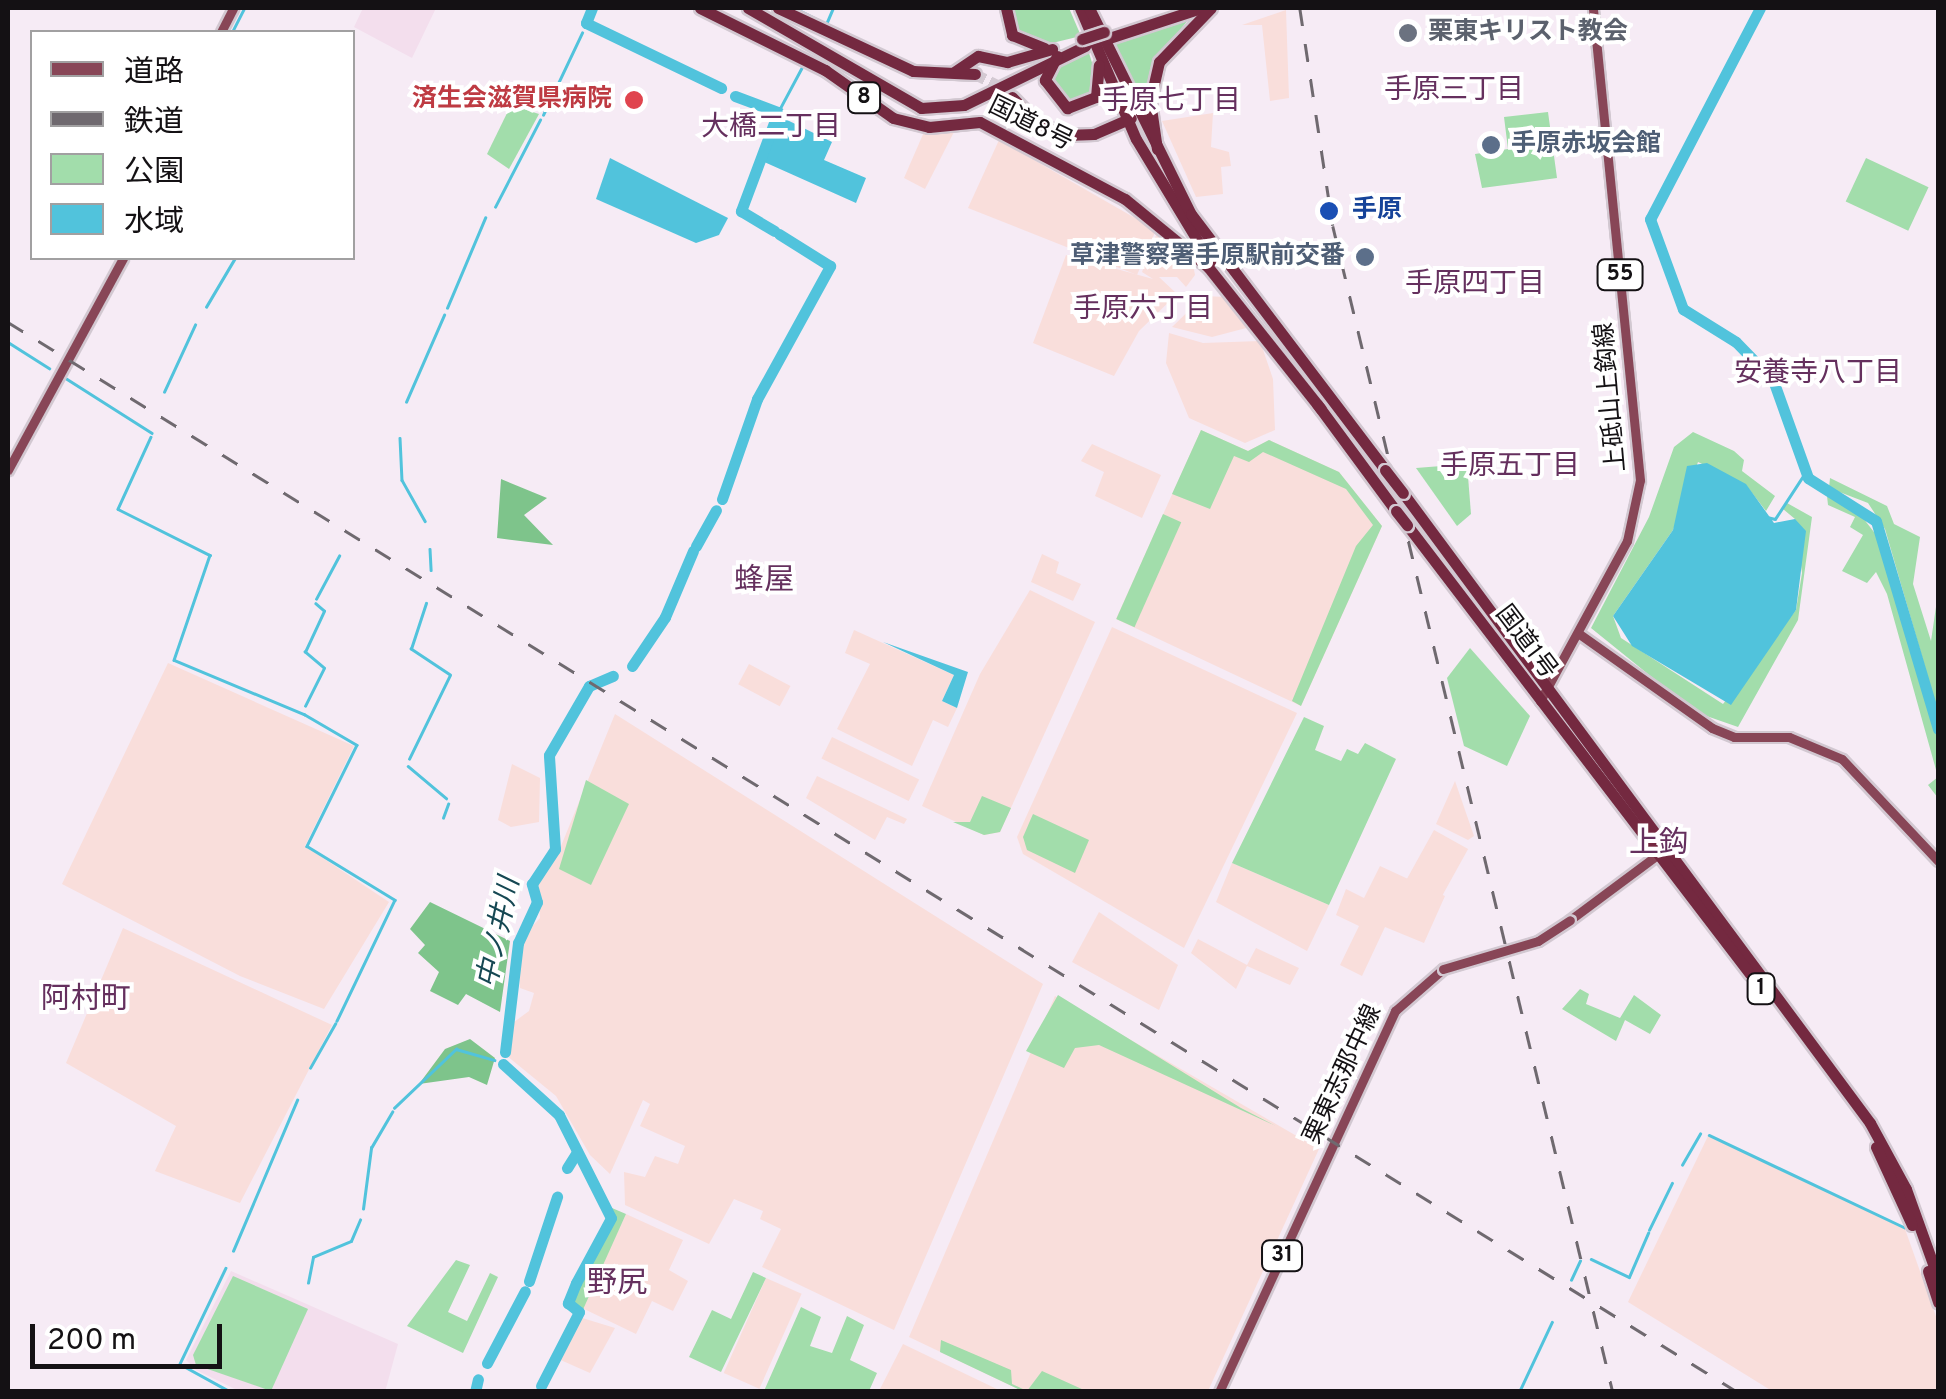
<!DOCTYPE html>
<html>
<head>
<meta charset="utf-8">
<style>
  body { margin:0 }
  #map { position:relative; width:1946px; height:1399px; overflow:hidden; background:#f6ebf5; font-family:Overpass,"Noto Sans JP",sans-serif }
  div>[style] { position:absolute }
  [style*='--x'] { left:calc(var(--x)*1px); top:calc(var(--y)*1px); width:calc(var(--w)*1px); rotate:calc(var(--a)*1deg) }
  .industrial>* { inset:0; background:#f9dedb; transform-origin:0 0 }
  .education>* { inset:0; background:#f3deed }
  .green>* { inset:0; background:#a2ddab; transform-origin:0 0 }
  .forest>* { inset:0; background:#7ec48b }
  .water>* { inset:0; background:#51c3dc }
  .stream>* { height:2.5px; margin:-1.25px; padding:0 1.25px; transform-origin:1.25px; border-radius:1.25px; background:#51c3dc }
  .river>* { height:11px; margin:-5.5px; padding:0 5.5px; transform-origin:5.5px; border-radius:5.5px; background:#51c3dc }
  .highway-tunnel>* { height:11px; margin-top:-5.5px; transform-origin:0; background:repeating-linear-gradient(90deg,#d4cad3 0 11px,transparent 0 16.5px) }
  .roads { filter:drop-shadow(2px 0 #d2c8d1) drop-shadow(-2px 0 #d2c8d1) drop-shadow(0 2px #d2c8d1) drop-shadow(0 -2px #d2c8d1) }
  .major>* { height:9px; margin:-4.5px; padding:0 4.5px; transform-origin:4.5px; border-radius:4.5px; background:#884657 }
  .highway>* { height:11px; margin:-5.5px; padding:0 5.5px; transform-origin:5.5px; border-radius:5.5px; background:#742940 }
  .rail>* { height:2.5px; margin-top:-1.25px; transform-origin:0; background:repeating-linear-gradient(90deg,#6f696f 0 18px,transparent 0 36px) }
  .bridges { filter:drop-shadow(2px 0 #d2c8d1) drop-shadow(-2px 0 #d2c8d1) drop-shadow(0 2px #d2c8d1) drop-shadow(0 -2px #d2c8d1) }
  .major-bridge>* { height:9px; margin:-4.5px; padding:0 4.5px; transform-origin:4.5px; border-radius:4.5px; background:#884657 }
  .highway-bridge>* { height:11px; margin:-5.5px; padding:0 5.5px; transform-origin:5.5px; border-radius:5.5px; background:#742940 }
  .dots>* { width:28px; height:28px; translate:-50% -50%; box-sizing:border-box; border:5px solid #fff; border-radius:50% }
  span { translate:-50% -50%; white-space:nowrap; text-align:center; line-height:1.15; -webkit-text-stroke:8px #fff; paint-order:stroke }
  .shield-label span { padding:2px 8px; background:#fff; border:2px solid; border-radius:8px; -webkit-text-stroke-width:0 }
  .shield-label { font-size:22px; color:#141114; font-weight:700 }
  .worship-label { font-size:25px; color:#5b616d; font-weight:700 }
  .left { translate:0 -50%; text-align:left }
  .health-label { font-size:25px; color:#be3a42; font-weight:700 }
  .right { translate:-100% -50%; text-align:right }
  .street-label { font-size:25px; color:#141114 }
  .service-label { font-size:25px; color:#4e5e75; font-weight:700 }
  .transit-label { font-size:25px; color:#164399; font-weight:700 }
  .neighbourhood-label { font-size:28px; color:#65305e }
  .water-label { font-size:28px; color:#164853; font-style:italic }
  .quarter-label { font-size:30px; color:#65305e }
  .frame { position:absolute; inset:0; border:10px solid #141114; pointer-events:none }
  .legend { position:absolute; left:30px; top:30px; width:325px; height:230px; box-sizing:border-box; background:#fff; border:2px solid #a1a0a1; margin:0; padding:12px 18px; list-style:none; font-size:30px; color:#141114 }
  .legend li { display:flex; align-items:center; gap:20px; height:50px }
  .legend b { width:50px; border:2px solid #a1a0a1 }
  .scale { position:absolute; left:30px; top:1324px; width:192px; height:45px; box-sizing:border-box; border:5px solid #141114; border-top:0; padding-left:12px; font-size:30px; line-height:35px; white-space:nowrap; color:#141114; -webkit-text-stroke:8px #fff; paint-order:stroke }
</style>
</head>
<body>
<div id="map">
  <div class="industrial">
    <i style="clip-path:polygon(1286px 10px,1289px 98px,1270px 101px,1262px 25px,1242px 25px)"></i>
    <i style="clip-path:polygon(1213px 113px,1211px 147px,1229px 152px,1231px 166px,1221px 167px,1223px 194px,1196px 197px,1162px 121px)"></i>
    <i style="clip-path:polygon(955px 130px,925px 189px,904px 178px,924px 132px)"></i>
    <i style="clip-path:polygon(999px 140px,1156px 230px,1137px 275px,968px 208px)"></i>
    <i style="clip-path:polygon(1158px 230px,1192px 259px,1195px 275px,1186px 287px,1177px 277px,1159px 277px,1177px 294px,1139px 331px,1114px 376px,1033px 343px,1066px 255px,1153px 279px,1142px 272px)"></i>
    <i style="clip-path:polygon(1204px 296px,1225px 297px,1250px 327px,1212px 337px,1172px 327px)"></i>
    <i style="clip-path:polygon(1169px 333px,1203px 343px,1260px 341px,1273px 379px,1275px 430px,1245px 443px,1189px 418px,1166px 363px)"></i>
    <i style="clip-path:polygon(1201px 430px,1248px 451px,1269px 440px,1339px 472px,1382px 526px,1301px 706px,1116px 619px)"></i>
    <i style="clip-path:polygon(1092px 444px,1161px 475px,1142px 518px,1095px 496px,1104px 472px,1081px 461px)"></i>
    <i style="clip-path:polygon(1042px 554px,1059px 562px,1056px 573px,1081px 584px,1073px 601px,1031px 582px)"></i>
    <i style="clip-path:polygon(1030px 590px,1095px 622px,1000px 832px,984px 835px,922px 806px,980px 674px)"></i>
    <i style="clip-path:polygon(1112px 627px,1297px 713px,1184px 948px,1023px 854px,1017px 837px)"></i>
    <i style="clip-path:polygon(854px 630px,954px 675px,942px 701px,957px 708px,948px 727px,933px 720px,912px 766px,837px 729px,870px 664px,845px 653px)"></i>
    <i style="clip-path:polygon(168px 663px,354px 746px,305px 846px,389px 902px,324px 1009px,240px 976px,62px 884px)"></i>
    <i style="left:749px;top:664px;width:47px;height:23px;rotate:28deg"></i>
    <i style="clip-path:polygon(615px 714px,1043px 984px,894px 1330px,762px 1267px,781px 1229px,760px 1219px,763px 1211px,734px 1199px,709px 1244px,625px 1205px,624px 1172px,645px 1177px,655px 1156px,678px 1164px,685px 1146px,640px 1126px,650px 1104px,643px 1100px,610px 1174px,590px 1155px,556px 1096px,507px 1056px,510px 1025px,529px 1011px,534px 993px,520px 988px,519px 972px,525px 934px,540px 918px,538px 882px,559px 851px)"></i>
    <i style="left:832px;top:737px;width:97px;height:24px;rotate:26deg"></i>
    <i style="clip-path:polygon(512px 764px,540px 778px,539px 822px,511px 827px,498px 820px)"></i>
    <i style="clip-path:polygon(817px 776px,907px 819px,904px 824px,887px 817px,875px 840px,806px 798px)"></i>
    <i style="clip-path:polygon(1455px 781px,1474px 836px,1468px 840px,1436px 824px)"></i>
    <i style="left:1434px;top:830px;width:39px;height:56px;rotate:29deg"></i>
    <i style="clip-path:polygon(1232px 863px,1329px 905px,1307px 951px,1216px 902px)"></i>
    <i style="clip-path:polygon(1380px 866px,1445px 896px,1424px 943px,1385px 927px,1362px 976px,1340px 965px,1359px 926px,1336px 915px,1346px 889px,1364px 898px)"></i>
    <i style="clip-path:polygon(1099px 912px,1178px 965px,1159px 1010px,1072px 962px)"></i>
    <i style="clip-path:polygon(123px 928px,332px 1025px,240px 1203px,155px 1171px,176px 1126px,66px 1063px)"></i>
    <i style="clip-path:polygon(1198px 939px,1247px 965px,1256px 948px,1299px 968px,1290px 985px,1247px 966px,1236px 989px,1191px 953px)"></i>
    <i style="clip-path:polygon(1055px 996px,1319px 1149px,1208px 1391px,1022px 1391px,909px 1337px)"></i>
    <i style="clip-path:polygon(1708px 1136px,1905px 1229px,1938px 1322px,1938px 1391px,1772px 1391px,1628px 1302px)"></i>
    <i style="clip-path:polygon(626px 1214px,683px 1240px,669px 1270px,688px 1281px,673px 1311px,652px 1301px,636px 1334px,582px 1308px)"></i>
    <i style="left:766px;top:1278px;width:39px;height:104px;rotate:24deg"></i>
    <i style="clip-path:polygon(579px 1317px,615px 1328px,590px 1373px,556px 1358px)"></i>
    <i style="clip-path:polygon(903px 1344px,1001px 1391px,879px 1391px)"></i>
  </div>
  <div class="education">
    <i style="clip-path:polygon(363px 8px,436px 8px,412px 58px,354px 27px)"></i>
    <i style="clip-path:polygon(231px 1271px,398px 1344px,385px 1392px,239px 1391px,196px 1370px,186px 1360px)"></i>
  </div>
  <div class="green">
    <i style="clip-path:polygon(1011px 8px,1069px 8px,1081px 36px,1044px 45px,1018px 36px)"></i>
    <i style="clip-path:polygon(1193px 14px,1158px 57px,1149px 129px,1107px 43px)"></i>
    <i style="clip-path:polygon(1088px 50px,1096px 75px,1091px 94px,1069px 104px,1048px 78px,1054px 66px)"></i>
    <i style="clip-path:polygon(511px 105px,539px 114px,509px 169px,487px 154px)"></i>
    <i style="clip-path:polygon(1548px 112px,1557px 178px,1482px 188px,1475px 154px,1508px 149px,1504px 117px)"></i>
    <i style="left:1866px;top:158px;width:69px;height:48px;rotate:25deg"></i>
    <i style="clip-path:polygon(1201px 430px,1248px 451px,1269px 440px,1339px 472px,1382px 526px,1301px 706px,1292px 701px,1356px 546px,1373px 525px,1346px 489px,1263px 452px,1249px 462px,1234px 456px,1210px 509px,1172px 494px)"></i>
    <i style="clip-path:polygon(1693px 432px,1734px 451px,1744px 460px,1742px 471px,1775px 496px,1766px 511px,1746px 485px,1698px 462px,1673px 530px,1613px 616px,1621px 638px,1723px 704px,1796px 610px,1802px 573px,1795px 519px,1783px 509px,1787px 503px,1812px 517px,1798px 620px,1738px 727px,1695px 712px,1591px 628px,1649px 517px,1674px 447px)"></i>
    <i style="clip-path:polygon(1467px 464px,1471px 514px,1457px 526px,1416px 468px)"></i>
    <i style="clip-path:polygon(1830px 478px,1887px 506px,1894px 524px,1920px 537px,1913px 584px,1931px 641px,1938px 593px,1938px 712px,1885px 529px,1868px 503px,1829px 488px)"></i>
    <i style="clip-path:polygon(1827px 496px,1853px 505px,1877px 536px,1932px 714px,1938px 742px,1938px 798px,1928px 785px,1938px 777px,1887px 594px,1876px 572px,1867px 583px,1842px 571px,1863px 535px,1850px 527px,1855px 517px,1828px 505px)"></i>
    <i style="left:1163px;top:514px;width:20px;height:115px;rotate:24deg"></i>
    <i style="clip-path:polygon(1470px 648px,1530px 716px,1507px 766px,1464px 746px,1447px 678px)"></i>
    <i style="clip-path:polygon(1304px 717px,1324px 726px,1315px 750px,1341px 761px,1347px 749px,1358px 754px,1365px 743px,1396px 759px,1329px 905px,1232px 863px)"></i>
    <i style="clip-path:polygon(586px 780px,629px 804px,591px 885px,559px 869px)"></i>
    <i style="clip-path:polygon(982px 796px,1011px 808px,1000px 832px,984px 835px,953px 822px,970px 822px)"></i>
    <i style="clip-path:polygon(1033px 814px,1089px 840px,1075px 873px,1027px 850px,1023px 837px)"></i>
    <i style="clip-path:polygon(1580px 989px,1589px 994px,1586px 1004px,1620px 1018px,1634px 995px,1661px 1015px,1650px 1034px,1625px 1020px,1616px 1041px,1562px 1009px)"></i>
    <i style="clip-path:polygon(1058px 995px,1241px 1108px,1276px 1126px,1099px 1045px,1075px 1048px,1064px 1068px,1026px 1051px)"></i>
    <i style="clip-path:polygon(612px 1208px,626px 1214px,581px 1314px,571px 1303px,611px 1225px)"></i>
    <i style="clip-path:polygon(456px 1260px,470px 1265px,448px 1312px,467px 1321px,490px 1273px,498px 1277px,463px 1353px,407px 1326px)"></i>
    <i style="clip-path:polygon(753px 1272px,766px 1278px,721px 1372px,689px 1357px,712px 1310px,731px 1319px)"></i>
    <i style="clip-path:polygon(233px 1276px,308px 1309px,271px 1391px,196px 1365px,193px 1355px)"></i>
    <i style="clip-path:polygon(801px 1307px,821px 1317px,810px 1346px,832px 1353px,847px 1316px,864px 1325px,850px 1360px,877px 1373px,869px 1391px,764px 1391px)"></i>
    <i style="clip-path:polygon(941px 1340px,1011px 1370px,1012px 1384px,1027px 1391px,1042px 1371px,1084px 1390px,1022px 1391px,940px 1352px)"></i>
  </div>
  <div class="forest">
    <i style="clip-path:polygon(501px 479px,547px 498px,524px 515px,553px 545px,497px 538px)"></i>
    <i style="clip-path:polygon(430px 902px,510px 941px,500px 1012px,466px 994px,458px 1005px,430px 991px,439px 972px,418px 953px,425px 945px,410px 929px)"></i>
    <i style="clip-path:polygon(470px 1039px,495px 1058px,487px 1085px,469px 1077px,419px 1084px,445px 1049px)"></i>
  </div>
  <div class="water">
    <i style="clip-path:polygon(779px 116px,832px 142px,824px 160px,866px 178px,856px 203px,760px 160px)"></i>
    <i style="clip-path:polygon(610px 158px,728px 218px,719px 235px,696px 243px,596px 199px)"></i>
    <i style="clip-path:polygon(1707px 463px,1746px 484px,1774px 523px,1795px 519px,1806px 531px,1796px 610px,1731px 705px,1632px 646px,1613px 616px,1673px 530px,1687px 466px)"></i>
    <i style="clip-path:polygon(883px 642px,968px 672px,957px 708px,942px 701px,954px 675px)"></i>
  </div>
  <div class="stream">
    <i style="--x:795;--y:8;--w:35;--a:27"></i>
    <i style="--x:827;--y:22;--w:15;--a:-67"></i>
    <i style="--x:584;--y:27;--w:4;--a:-63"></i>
    <i style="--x:232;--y:32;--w:27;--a:-63"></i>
    <i style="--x:778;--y:112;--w:51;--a:-61.9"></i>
    <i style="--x:543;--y:115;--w:91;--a:-64.6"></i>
    <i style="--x:495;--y:207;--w:98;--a:-62.7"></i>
    <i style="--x:206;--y:307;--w:57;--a:-59.4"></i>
    <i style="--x:447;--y:308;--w:98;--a:-67.1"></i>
    <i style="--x:8;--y:342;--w:49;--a:32.4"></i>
    <i style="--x:64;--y:377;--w:104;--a:32.5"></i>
    <i style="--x:164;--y:392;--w:74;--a:-65.2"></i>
    <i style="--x:406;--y:402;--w:95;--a:-66.4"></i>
    <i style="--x:151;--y:437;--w:79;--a:114.6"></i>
    <i style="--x:118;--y:509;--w:103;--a:26.6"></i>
    <i style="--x:210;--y:555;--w:111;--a:108.9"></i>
    <i style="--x:174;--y:660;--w:141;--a:22.6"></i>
    <i style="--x:304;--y:714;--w:61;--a:30.3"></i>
    <i style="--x:357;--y:745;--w:113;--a:116.3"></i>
    <i style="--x:307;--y:846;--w:103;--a:31.5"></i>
    <i style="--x:395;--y:900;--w:134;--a:115.6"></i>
    <i style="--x:400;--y:438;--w:42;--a:87.3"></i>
    <i style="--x:402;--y:480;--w:47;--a:60.7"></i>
    <i style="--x:1767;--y:517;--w:8;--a:14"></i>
    <i style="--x:1775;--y:519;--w:55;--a:-56.9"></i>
    <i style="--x:430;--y:549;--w:21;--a:87"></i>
    <i style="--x:316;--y:599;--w:49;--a:-61.9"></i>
    <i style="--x:305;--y:706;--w:42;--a:-63.4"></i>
    <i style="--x:324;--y:668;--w:25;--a:-140"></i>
    <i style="--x:305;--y:652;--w:45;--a:-65.1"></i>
    <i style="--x:324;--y:611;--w:11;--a:-139"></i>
    <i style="--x:409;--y:759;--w:93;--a:-64"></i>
    <i style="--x:450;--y:675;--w:47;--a:-146.3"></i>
    <i style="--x:411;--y:649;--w:48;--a:-71.9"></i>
    <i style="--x:408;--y:766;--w:50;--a:40.1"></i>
    <i style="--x:443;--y:818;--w:15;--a:-70"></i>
    <i style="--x:310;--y:1068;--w:51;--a:-60.4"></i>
    <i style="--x:394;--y:1108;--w:86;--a:-43.6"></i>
    <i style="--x:456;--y:1049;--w:40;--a:16"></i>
    <i style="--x:1709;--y:1135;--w:216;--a:25.3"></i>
    <i style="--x:1682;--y:1165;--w:36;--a:-60"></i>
    <i style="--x:363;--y:1209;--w:62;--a:-82.5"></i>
    <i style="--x:371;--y:1148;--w:42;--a:-59.7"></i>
    <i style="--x:1649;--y:1230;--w:52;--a:-63.9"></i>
    <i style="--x:233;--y:1251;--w:164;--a:-67"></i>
    <i style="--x:1591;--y:1259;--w:42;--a:25.3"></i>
    <i style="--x:1629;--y:1277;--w:48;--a:-66.6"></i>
    <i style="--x:226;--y:1268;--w:106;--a:115.6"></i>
    <i style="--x:180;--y:1364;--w:58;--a:28.8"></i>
    <i style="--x:1571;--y:1280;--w:21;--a:-65"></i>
    <i style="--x:308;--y:1283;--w:26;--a:-79"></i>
    <i style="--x:313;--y:1257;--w:41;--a:-22.8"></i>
    <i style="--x:351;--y:1241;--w:23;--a:-67"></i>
    <i style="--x:1519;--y:1392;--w:77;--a:-64.8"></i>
  </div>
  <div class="river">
    <i style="--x:592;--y:8;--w:16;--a:112"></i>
    <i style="--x:586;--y:23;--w:150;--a:25.7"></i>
    <i style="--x:1760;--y:8;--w:238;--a:117.5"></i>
    <i style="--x:1650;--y:219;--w:96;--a:69.9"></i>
    <i style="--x:1683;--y:309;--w:62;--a:31.9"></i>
    <i style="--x:1736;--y:342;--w:53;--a:45.8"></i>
    <i style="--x:1773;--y:380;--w:104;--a:70.3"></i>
    <i style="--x:1808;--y:478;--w:80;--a:32.3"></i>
    <i style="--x:1876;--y:521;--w:217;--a:73.4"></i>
    <i style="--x:735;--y:96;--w:46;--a:20.4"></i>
    <i style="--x:778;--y:112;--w:106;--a:110.5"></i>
    <i style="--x:741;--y:211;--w:39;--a:31"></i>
    <i style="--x:722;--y:499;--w:106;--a:-70.7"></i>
    <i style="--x:757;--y:399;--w:152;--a:-61.2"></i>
    <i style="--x:830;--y:266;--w:60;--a:-147.9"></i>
    <i style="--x:696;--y:546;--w:41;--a:-60.9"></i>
    <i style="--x:632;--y:666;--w:59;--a:-56"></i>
    <i style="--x:665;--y:617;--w:72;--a:-67"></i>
    <i style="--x:505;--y:1052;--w:110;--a:-83.2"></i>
    <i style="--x:518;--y:943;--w:45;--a:-65.1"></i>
    <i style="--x:537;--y:902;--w:19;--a:-106"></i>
    <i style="--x:532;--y:884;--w:42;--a:-56.7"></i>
    <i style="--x:555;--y:849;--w:94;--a:-93.7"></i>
    <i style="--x:549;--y:755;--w:80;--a:-59.9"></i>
    <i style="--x:589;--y:686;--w:26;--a:-23"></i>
    <i style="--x:503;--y:1064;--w:76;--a:42.3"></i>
    <i style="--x:559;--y:1115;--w:115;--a:63.2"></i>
    <i style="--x:611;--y:1218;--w:74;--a:118.3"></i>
    <i style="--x:576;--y:1283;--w:22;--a:112"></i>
    <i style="--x:568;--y:1303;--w:14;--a:39"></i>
    <i style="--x:579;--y:1312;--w:83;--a:117.2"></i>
    <i style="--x:567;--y:1168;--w:19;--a:-58"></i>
    <i style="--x:529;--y:1281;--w:89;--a:-71.6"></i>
    <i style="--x:487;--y:1363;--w:81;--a:-62.2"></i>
    <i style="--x:475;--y:1392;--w:13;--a:-77"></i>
  </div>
  <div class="highway-tunnel">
    <i style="--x:975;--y:74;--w:34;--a:26"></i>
  </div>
  <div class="roads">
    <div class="major">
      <i style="--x:221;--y:32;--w:27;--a:-63"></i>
      <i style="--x:8;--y:470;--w:241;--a:-61.5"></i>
      <i style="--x:1578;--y:633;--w:164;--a:35.3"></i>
      <i style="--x:1712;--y:728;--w:24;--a:22"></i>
      <i style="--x:1734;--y:737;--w:55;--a:0"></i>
      <i style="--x:1789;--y:737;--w:57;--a:22.5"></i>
      <i style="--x:1842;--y:759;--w:140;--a:46.7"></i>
      <i style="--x:1540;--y:701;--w:182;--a:-61.5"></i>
      <i style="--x:1627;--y:541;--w:62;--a:-78"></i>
      <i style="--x:1640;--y:480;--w:474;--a:-95.7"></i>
      <i style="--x:1570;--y:920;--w:112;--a:-36.7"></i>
      <i style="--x:1219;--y:1392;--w:420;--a:-65.2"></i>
      <i style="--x:1395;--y:1011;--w:64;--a:-41.2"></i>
    </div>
    <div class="highway">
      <i style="--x:700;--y:8;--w:140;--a:26.4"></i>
      <i style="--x:825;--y:70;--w:83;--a:35.2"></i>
      <i style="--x:893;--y:118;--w:37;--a:14"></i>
      <i style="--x:929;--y:127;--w:51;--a:-5.6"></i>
      <i style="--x:980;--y:122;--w:164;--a:28"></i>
      <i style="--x:1125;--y:199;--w:107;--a:39.3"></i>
      <i style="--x:1208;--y:267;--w:181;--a:51.5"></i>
      <i style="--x:748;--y:8;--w:200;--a:30"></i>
      <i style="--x:921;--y:108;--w:43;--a:-4"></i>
      <i style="--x:964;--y:105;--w:135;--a:-26"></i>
      <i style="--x:778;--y:8;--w:149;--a:25"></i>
      <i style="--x:913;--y:71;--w:62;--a:2.8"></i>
      <i style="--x:1006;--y:8;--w:28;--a:77"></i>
      <i style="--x:1012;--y:35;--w:35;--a:22"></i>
      <i style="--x:1080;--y:8;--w:142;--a:66.9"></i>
      <i style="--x:1136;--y:139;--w:143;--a:58.8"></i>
      <i style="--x:1089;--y:8;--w:230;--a:63.7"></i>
      <i style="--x:1191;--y:214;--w:321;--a:52.8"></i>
      <i style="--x:1106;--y:39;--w:100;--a:-18.1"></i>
      <i style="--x:1057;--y:56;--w:27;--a:117"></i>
      <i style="--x:1045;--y:80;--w:36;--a:52"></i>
      <i style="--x:1067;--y:108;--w:31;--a:-21"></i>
      <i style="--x:1096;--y:97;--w:32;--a:-85"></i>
      <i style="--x:954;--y:72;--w:29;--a:-34"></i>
      <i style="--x:978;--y:56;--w:30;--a:12"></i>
      <i style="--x:1007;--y:62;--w:47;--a:-16.1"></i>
      <i style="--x:1012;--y:97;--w:36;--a:46"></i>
      <i style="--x:1037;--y:123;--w:31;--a:22"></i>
      <i style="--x:1066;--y:135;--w:28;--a:-2"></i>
      <i style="--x:1094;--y:134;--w:40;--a:-23.4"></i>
      <i style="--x:1157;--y:149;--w:49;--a:-98.3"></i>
      <i style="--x:1150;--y:101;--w:40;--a:-77"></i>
      <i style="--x:1159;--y:62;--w:75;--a:-46.1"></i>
      <i style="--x:1317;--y:404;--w:133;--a:53.6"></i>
      <i style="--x:1403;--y:493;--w:784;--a:53.45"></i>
      <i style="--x:1870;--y:1123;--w:75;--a:61.4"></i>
      <i style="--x:1906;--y:1189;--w:95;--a:70.2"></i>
      <i style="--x:1407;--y:525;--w:565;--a:52.62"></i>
      <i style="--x:1876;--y:1147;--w:86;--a:65.2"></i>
      <i style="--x:1928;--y:1271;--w:33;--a:72"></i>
    </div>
  </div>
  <div class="rail">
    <i style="--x:1300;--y:8;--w:220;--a:81.4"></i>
    <i style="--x:1333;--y:226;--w:1199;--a:76.5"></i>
    <i style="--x:8;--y:322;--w:2034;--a:31.74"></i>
  </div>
  <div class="bridges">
    <div class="major-bridge">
      <i style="--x:1443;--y:969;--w:99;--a:-16.4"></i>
      <i style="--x:1538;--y:941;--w:38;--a:-33"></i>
    </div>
    <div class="highway-bridge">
      <i style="--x:1082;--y:39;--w:23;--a:-18"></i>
      <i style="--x:1385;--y:470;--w:29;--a:52"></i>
      <i style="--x:1396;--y:511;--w:18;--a:52"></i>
    </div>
  </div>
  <div class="dots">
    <i style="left:1408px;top:33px;background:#6b7280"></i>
    <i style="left:634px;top:100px;background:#e0444e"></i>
    <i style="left:1491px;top:145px;background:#5c6f8a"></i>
    <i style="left:1329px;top:211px;background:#1a4fb4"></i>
    <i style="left:1365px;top:257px;background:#5c6f8a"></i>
  </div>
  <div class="shield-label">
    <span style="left:864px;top:98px">8</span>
    <span style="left:1620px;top:275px">55</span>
    <span style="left:1761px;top:989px">1</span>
    <span style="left:1282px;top:1256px">31</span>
  </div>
  <div class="worship-label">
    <span class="left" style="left:1428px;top:33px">栗東キリスト教会</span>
  </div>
  <div class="health-label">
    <span class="right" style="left:612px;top:100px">済生会滋賀県病院</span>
  </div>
  <div class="street-label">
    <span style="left:1030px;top:125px;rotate:26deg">国道8号</span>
    <span style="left:1612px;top:397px;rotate:-95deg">上砥山上鈎線</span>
    <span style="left:1525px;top:643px;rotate:53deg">国道1号</span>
    <span style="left:1344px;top:1075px;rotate:-65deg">栗東志那中線</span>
  </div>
  <div class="service-label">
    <span class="left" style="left:1511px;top:145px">手原赤坂会館</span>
    <span class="right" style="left:1345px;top:257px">草津警察署手原駅前交番</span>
  </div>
  <div class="transit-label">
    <span class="left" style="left:1352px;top:211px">手原</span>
  </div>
  <div class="neighbourhood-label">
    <span style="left:1454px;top:91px">手原三丁目</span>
    <span style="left:1171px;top:102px">手原七丁目</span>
    <span style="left:771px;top:128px">大橋二丁目</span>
    <span style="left:1475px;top:285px">手原四丁目</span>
    <span style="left:1143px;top:310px">手原六丁目</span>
    <span style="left:1818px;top:374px">安養寺八丁目</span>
    <span style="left:1510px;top:467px">手原五丁目</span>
  </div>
  <div class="water-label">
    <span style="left:500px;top:933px;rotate:-78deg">中ノ井川</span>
  </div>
  <div class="quarter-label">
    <span style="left:764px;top:582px">蜂屋</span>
    <span style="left:1659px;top:845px">上鈎</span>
    <span style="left:86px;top:1001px">阿村町</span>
    <span style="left:617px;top:1285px">野尻</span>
  </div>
  <div class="frame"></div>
  <ul class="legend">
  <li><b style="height:12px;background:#884657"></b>道路</li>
  <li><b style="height:12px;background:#6f696f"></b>鉄道</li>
  <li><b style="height:28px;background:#a2ddab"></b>公園</li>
  <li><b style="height:28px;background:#51c3dc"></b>水域</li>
  </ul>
  <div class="scale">200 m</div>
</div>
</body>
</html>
